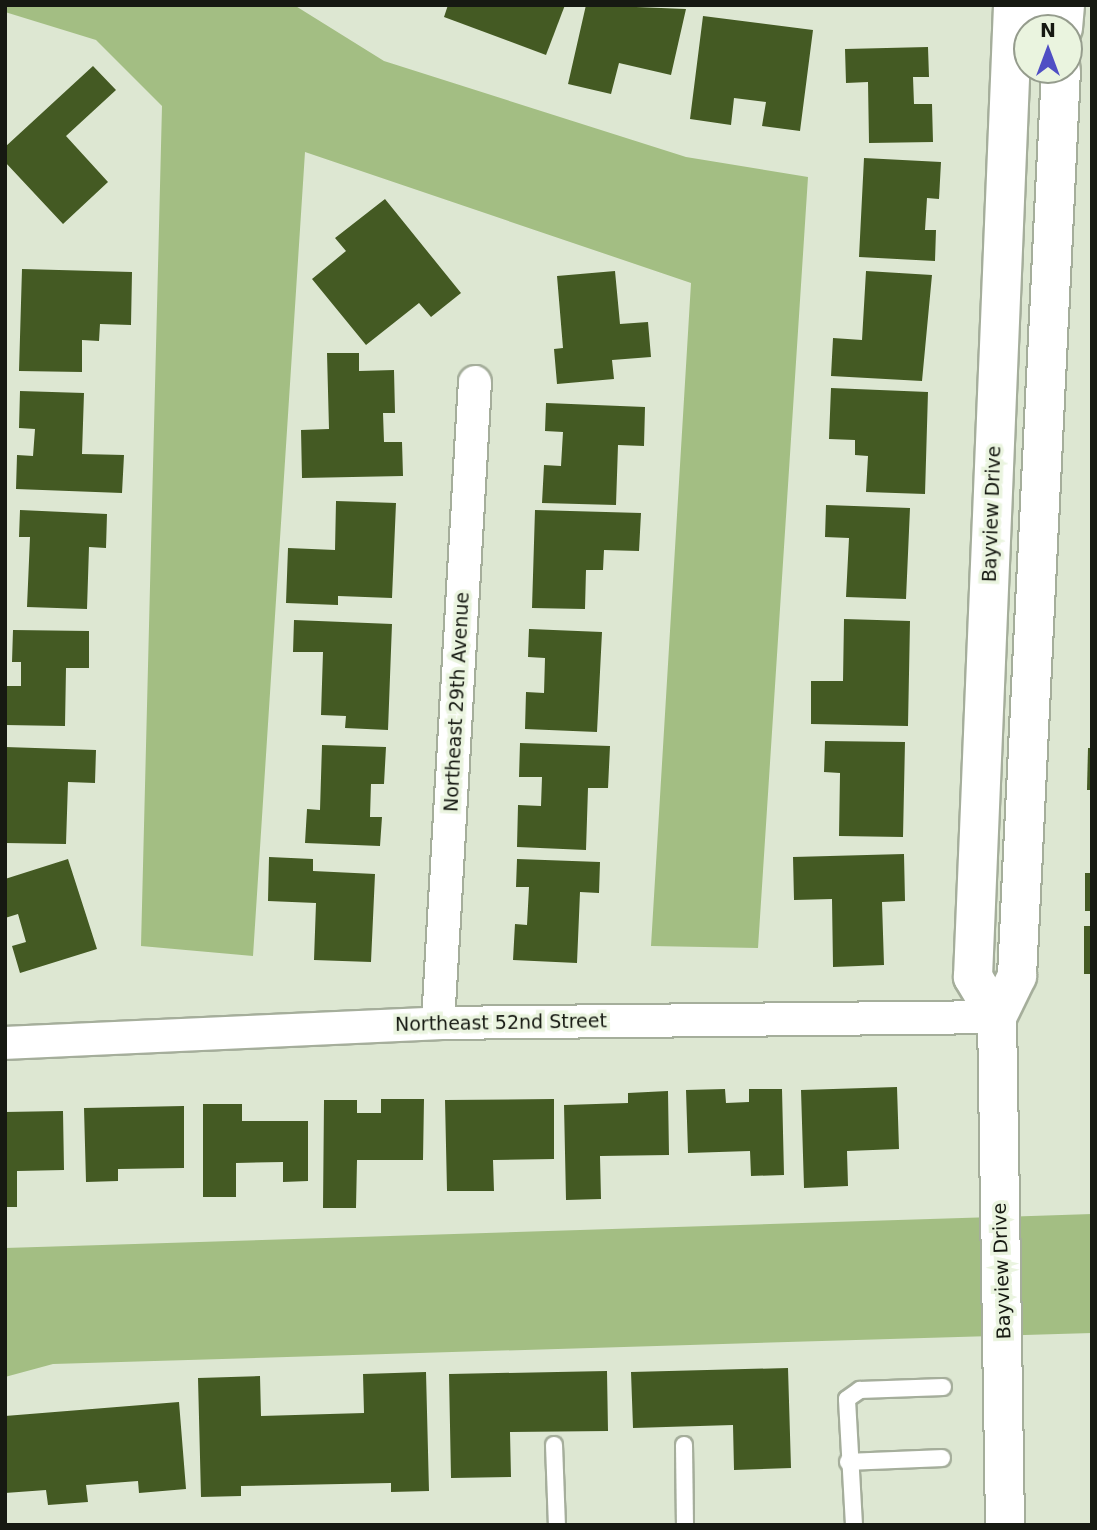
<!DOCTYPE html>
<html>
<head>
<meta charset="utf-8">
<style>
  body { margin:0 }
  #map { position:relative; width:1097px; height:1530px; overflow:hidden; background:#dde7d2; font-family:"DejaVu Sans",sans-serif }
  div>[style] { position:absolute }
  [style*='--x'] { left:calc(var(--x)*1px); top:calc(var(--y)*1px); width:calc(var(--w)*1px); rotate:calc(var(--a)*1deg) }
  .water>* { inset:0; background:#a3be83 }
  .building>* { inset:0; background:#445a23; transform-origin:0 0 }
  .roads { filter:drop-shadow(2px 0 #a5ae9b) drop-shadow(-2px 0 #a5ae9b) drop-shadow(0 2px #a5ae9b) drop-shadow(0 -2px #a5ae9b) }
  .lane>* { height:16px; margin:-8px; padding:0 8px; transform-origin:8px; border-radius:8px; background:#fff }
  .street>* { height:32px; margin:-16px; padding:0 16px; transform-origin:16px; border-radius:16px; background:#fff }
  .secondary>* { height:38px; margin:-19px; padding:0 19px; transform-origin:19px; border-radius:19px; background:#fff }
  span { translate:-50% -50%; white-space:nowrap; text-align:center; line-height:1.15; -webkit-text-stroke:7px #eaf4df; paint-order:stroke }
  .street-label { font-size:19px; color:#161912 }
  .frame { position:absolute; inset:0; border:7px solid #161912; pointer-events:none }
  .north { position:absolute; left:1013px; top:14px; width:70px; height:70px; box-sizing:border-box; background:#eaf4df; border:2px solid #959c8d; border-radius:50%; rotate:0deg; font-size:19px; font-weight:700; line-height:28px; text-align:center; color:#161912 }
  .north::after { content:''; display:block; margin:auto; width:24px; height:32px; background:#4f4ec4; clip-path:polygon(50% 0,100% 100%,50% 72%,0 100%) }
</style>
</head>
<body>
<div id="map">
  <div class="water">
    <i style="clip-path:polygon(5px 5px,294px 5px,384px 61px,686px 157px,808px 177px,758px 948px,651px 946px,691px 283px,305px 152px,253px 956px,141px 946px,162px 106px,96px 40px,5px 12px)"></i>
    <i style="clip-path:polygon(1092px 1214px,1092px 1333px,53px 1364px,5px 1377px,5px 1248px)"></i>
  </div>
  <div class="building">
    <i style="clip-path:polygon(448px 5px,565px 5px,546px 55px,444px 17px)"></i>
    <i style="clip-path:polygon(586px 5px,686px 9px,671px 75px,619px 63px,611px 94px,568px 84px)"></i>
    <i style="clip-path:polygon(703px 16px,813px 30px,800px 131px,762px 126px,766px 102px,734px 98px,731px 125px,690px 119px)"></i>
    <i style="clip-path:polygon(928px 47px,929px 77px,913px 77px,914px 104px,932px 104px,933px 142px,869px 143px,868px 82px,846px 83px,845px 49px)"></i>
    <i style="clip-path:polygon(93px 66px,116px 90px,66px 136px,108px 182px,63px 224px,5px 162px,5px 147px)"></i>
    <i style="clip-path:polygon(864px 158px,941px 162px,939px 199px,927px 198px,925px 230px,936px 230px,935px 261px,859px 257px)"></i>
    <i style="clip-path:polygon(385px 199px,461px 293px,431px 317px,419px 303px,366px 345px,312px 279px,346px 251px,335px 238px)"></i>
    <i style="clip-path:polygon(22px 269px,132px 272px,131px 325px,100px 324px,99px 341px,82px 340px,82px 372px,19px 371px)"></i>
    <i style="clip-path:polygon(615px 271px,620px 324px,648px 322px,651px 357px,612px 360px,614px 379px,557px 384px,554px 349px,563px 348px,557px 276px)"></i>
    <i style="clip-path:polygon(866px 271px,932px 275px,922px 381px,831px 376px,833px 338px,862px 340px)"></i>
    <i style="clip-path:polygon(327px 353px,359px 353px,359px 371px,394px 370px,395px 413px,383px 413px,384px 442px,402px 442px,403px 476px,302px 478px,301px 430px,329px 429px)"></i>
    <i style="clip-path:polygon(831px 388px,928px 392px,925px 494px,866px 492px,868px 456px,855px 455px,855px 440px,829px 439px)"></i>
    <i style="clip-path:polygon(20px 391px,84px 393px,82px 454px,124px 455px,122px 493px,16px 489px,17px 455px,33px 456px,35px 429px,19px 428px)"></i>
    <i style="clip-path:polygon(546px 403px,645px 407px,644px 446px,618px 445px,616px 505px,542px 503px,544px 465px,561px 466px,563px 432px,545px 431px)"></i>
    <i style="clip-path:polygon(336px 501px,396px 503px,392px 598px,338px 596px,338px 605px,286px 603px,288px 548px,335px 550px)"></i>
    <i style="clip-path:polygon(826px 505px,910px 508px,906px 599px,846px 597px,849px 538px,825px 537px)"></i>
    <i style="clip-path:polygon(20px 510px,107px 514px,106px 548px,89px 547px,87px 609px,27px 607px,30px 537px,19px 537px)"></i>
    <i style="clip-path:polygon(535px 510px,641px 513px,639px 551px,604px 550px,603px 570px,586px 570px,585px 609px,532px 608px)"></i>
    <i style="clip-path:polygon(844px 619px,910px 621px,908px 726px,811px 724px,811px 681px,843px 681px)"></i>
    <i style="clip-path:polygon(294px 620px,392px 624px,388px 730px,345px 728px,346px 716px,321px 715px,323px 652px,293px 652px)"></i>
    <i style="clip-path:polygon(529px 629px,602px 632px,597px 732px,525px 729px,526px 692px,544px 693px,545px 658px,528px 657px)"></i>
    <i style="clip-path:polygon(13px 630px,89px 631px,89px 668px,66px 668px,65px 726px,5px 725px,5px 686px,21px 686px,21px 662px,12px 662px)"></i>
    <i style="clip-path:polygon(825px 741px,905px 742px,903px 837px,839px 836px,840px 773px,824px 772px)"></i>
    <i style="clip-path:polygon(520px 743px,610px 746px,608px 788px,588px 788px,586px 850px,517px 847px,518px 805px,541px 806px,542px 777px,519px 777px)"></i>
    <i style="clip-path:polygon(322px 745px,386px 747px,384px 784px,371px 784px,370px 817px,382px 817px,380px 846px,305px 843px,307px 809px,320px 810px)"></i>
    <i style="clip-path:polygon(5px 747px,96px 750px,95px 783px,68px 782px,66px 844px,5px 843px)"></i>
    <i style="clip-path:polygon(1088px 748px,1092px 748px,1092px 790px,1087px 790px)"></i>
    <i style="clip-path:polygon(904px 854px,905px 901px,882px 902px,884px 965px,833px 967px,832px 899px,794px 900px,793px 857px)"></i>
    <i style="clip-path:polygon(269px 857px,313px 859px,313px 871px,375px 874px,371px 962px,314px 960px,316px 903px,268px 901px)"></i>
    <i style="clip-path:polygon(68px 859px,97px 949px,20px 973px,12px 946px,26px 942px,18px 914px,5px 918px,5px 879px)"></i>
    <i style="clip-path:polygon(517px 859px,600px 862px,599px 893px,580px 892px,577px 963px,513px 960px,515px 924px,527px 925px,529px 887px,516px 887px)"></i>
    <i style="left:1085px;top:873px;width:7px;height:38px"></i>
    <i style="left:1084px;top:926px;width:8px;height:48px"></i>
    <i style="clip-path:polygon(897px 1087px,899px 1149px,847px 1151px,848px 1186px,804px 1188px,801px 1090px)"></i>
    <i style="clip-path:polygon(725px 1089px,726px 1103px,749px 1102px,749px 1089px,782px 1089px,784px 1175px,751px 1176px,750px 1151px,688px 1153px,686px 1090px)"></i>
    <i style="clip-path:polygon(668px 1091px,669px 1155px,600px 1156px,601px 1199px,566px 1200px,564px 1105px,628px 1103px,628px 1093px)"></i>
    <i style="clip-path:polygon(381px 1099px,424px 1099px,423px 1160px,357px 1160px,356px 1208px,323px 1208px,324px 1100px,357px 1100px,357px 1113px,381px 1113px)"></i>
    <i style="clip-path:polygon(554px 1099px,554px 1159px,493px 1160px,494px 1191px,447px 1191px,445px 1100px)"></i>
    <i style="clip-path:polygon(203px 1104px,242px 1104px,242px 1121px,308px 1121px,308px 1181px,283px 1182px,283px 1162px,236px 1163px,236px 1197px,203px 1197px)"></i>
    <i style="clip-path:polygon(184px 1106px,184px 1168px,118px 1169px,118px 1181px,86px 1182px,84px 1108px)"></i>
    <i style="clip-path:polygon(63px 1111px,64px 1170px,17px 1171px,17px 1207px,5px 1207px,5px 1112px)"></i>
    <i style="clip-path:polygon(788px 1368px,791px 1468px,734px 1470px,733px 1425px,633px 1428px,631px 1372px)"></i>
    <i style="clip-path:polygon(607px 1371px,608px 1431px,510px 1432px,511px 1477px,451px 1478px,449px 1374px)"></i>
    <i style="clip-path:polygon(426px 1372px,429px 1491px,391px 1492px,391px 1483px,241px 1486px,241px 1496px,201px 1497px,198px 1378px,260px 1376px,261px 1416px,364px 1413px,363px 1374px)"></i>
    <i style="clip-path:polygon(179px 1402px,186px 1489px,139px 1493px,138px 1481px,86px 1485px,88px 1502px,48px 1505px,46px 1490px,5px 1493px,5px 1416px)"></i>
  </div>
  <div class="roads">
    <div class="lane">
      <i style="--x:554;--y:1445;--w:80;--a:87.9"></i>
      <i style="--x:684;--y:1445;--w:80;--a:89.3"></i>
      <i style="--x:848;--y:1462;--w:94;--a:-2.4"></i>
      <i style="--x:854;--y:1525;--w:126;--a:-93.2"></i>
      <i style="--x:847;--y:1399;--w:16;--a:-35"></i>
      <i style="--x:860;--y:1390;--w:83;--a:-2.1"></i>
    </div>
    <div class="street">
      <i style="--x:1028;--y:5;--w:36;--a:9"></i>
      <i style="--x:438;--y:1023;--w:642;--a:-86.7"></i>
      <i style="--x:5;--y:1043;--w:433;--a:-2.6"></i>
      <i style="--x:438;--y:1023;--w:559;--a:-0.61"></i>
    </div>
    <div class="secondary">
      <i style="--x:1063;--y:28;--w:23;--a:-85"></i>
      <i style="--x:997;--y:1017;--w:47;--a:-121"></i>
      <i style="--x:973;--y:977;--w:973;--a:-87.64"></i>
      <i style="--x:1005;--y:1525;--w:508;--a:-90.9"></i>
      <i style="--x:997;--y:1017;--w:46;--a:-64"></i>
      <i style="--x:1017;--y:976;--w:907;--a:-87.22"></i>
    </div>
  </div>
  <div class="street-label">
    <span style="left:992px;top:514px;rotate:-88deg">Bayview Drive</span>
    <span style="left:457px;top:702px;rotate:-87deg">Northeast 29th Avenue</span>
    <span style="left:501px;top:1023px;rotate:-1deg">Northeast 52nd Street</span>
    <span style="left:1002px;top:1271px;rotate:-92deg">Bayview Drive</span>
  </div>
  <div class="frame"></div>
  <div class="north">N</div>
</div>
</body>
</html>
